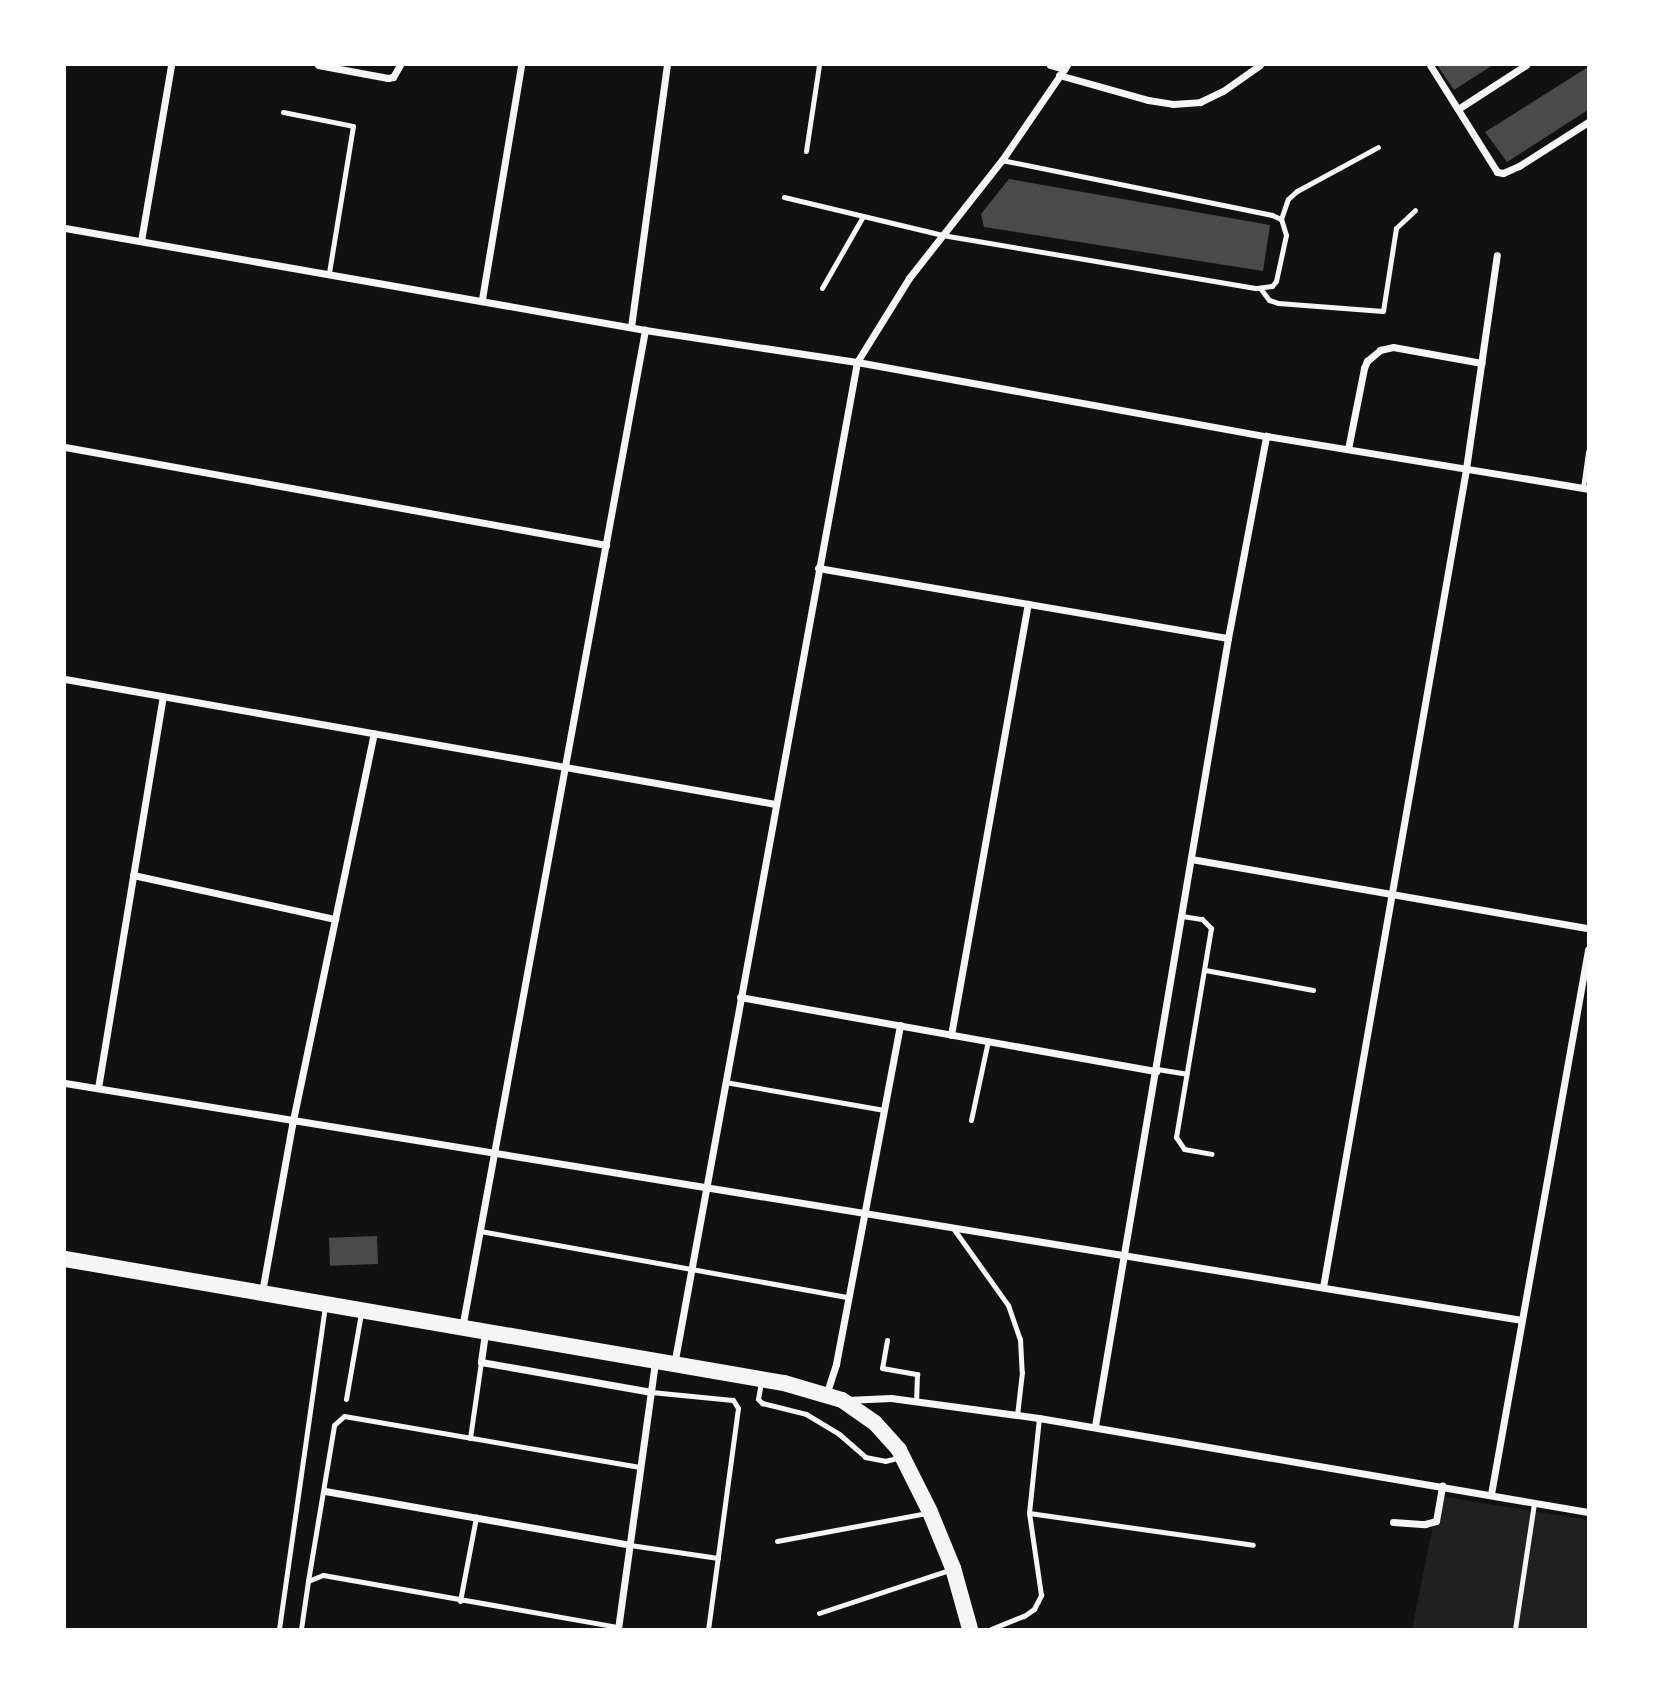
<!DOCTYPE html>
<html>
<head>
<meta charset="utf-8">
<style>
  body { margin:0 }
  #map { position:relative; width:1653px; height:1694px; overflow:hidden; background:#111; font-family:"Roboto Condensed",sans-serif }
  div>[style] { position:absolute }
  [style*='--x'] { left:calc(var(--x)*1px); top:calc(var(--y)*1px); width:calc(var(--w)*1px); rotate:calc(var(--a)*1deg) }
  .green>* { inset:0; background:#202020 }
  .building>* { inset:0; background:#4a4a4a; transform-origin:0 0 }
  .service>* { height:5px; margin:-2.5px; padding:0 2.5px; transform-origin:2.5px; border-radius:2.5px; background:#f5f5f5 }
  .minor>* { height:7px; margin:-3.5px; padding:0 3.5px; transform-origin:3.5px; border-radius:3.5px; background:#f5f5f5 }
  .primary>* { height:16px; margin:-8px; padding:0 8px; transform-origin:8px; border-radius:8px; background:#f5f5f5 }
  span { translate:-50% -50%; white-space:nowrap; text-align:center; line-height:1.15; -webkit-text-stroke:7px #fff; paint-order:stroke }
  .frame { position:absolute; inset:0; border:66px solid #fff; pointer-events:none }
</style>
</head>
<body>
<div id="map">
  <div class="green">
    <i style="clip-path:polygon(1439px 1496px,1588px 1520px,1588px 1629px,1412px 1629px)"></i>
  </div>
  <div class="building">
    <i style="clip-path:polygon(1437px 65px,1493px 65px,1454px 90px)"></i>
    <i style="clip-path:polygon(1588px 67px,1588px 110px,1507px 162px,1485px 132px)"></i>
    <i style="clip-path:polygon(1009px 179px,1270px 225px,1263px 271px,984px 227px,981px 214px)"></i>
    <i style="left:377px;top:1236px;width:28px;height:48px;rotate:88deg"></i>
  </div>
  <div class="service">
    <i style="--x:283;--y:112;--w:71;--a:11.3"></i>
    <i style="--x:353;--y:126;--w:148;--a:99.3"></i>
    <i style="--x:806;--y:151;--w:87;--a:-81.4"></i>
    <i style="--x:784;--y:197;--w:163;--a:13.5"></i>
    <i style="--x:942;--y:235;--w:319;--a:9.6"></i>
    <i style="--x:1257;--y:288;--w:15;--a:-8"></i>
    <i style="--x:1272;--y:286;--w:6;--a:-51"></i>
    <i style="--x:1276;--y:281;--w:47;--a:-77.7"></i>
    <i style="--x:1286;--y:235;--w:17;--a:-107"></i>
    <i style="--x:1281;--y:219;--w:10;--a:-156"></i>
    <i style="--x:1272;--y:215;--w:276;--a:-168.5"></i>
    <i style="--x:1281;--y:219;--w:21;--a:-71"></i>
    <i style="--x:1288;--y:199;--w:12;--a:-42"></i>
    <i style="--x:1297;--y:191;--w:92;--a:-28.5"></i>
    <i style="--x:822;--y:288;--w:81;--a:-60.3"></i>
    <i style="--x:1260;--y:288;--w:15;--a:53"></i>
    <i style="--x:1269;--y:300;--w:9;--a:18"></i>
    <i style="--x:1278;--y:303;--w:105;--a:4.4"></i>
    <i style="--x:1383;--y:311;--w:84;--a:-81.1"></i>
    <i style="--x:1396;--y:228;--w:26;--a:-43"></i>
    <i style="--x:1583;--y:488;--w:37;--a:-82"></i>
    <i style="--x:1182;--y:916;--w:20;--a:9"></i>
    <i style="--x:1202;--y:919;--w:13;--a:45"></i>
    <i style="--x:1211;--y:928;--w:212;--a:99.5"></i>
    <i style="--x:1176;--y:1137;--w:14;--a:56"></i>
    <i style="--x:1184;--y:1149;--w:28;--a:10"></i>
    <i style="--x:1205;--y:970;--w:110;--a:10.5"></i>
    <i style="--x:1157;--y:1069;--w:30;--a:9"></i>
    <i style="--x:725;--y:1082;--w:160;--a:10"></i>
    <i style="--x:971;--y:1120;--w:81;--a:-77.9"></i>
    <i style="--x:953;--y:1228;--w:95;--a:54.5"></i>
    <i style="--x:1008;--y:1305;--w:36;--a:71"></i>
    <i style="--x:1020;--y:1339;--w:33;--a:87"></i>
    <i style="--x:1022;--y:1372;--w:43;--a:96.6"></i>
    <i style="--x:480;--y:1231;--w:374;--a:10.2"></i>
    <i style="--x:887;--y:1340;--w:28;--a:100"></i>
    <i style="--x:882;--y:1368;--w:36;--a:10"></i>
    <i style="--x:917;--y:1374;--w:27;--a:92"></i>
    <i style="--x:761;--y:1382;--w:17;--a:100"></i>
    <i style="--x:758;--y:1399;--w:6;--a:45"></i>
    <i style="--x:762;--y:1403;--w:45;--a:14"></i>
    <i style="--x:806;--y:1414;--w:39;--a:31"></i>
    <i style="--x:839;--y:1434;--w:35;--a:41"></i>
    <i style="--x:865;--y:1457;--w:20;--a:11"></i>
    <i style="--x:885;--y:1461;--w:16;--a:-14"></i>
    <i style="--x:651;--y:1392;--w:82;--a:5.6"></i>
    <i style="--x:733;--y:1400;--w:9;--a:58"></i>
    <i style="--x:738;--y:1408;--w:223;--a:97.7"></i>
    <i style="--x:346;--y:1399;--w:87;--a:-80.1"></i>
    <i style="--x:470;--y:1438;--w:77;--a:-81.8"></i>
    <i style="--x:1029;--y:1513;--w:226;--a:8.1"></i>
    <i style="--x:777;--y:1541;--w:153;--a:-10.6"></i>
    <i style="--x:630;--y:1545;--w:89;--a:8.4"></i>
    <i style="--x:308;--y:1581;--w:158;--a:-80.5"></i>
    <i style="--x:334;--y:1425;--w:13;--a:-42"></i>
    <i style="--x:344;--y:1416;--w:300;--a:9.8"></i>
    <i style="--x:460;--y:1601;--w:86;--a:-79.2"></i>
    <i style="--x:819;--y:1613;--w:140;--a:-18.3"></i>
    <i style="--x:279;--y:1629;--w:327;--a:-81.9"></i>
    <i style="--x:301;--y:1629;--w:49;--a:-81.7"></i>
    <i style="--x:308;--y:1581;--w:16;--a:-22"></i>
    <i style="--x:323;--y:1575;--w:300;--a:10"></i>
    <i style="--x:991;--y:1629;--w:35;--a:-22"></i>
    <i style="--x:1024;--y:1616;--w:12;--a:-35"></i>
    <i style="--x:1034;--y:1609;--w:16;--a:-63"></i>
    <i style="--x:1041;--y:1595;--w:83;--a:-98.3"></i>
    <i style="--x:1029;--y:1513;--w:96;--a:-84"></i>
    <i style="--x:1515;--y:1629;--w:127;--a:-81.4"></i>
  </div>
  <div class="minor">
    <i style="--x:318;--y:65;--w:71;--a:10.5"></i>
    <i style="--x:388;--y:78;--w:5;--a:-11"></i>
    <i style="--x:393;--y:77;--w:14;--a:-60"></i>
    <i style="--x:1050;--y:65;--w:15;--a:16"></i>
    <i style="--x:1430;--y:65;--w:126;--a:57.9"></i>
    <i style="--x:1497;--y:172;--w:6;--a:9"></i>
    <i style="--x:1503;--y:173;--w:17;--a:-24"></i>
    <i style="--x:1519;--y:166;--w:82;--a:-32.5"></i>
    <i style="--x:1059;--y:75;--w:92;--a:15.7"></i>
    <i style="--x:1148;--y:100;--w:25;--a:9"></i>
    <i style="--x:1173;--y:104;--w:27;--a:-4"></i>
    <i style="--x:1200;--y:102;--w:25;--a:-26"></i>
    <i style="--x:1223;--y:91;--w:45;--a:-35.1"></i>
    <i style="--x:1458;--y:109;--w:81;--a:-32.9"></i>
    <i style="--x:65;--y:228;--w:589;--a:9.97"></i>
    <i style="--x:645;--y:330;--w:214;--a:8.6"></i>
    <i style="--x:857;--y:362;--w:416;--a:10.3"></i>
    <i style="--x:1266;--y:436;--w:326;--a:9.3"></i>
    <i style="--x:141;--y:241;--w:179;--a:-80.3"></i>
    <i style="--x:482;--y:299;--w:237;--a:-80.5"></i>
    <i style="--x:631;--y:327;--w:264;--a:-82.2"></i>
    <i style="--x:65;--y:447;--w:550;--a:10.27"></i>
    <i style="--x:1348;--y:449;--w:83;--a:-78.8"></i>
    <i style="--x:1364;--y:368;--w:8;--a:-67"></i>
    <i style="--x:1367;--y:361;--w:17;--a:-40"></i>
    <i style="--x:1380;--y:350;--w:13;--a:-13"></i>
    <i style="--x:1393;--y:347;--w:90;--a:10.2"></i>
    <i style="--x:818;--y:568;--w:416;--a:9.7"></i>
    <i style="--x:65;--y:679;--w:721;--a:9.98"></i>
    <i style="--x:1191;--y:859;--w:403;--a:9.9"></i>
    <i style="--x:133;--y:875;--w:207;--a:12.3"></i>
    <i style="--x:740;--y:997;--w:423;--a:10.1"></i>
    <i style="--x:951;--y:1035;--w:438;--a:-79.9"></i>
    <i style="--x:65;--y:1083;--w:1476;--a:9.24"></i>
    <i style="--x:98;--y:1088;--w:397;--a:-80.6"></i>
    <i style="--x:1323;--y:1287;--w:830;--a:-80.08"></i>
    <i style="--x:1466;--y:469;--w:216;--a:-81.8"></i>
    <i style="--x:262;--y:1292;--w:170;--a:-79.8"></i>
    <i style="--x:292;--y:1125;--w:400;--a:-78.2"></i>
    <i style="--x:462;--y:1328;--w:1015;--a:-79.61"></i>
    <i style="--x:485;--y:1333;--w:29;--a:98"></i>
    <i style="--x:481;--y:1362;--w:173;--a:10"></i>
    <i style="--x:674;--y:1365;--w:1020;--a:-79.66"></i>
    <i style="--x:857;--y:362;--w:99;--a:-58.2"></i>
    <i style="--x:909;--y:278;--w:150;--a:-51.8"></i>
    <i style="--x:1002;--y:160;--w:115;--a:-55.6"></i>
    <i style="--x:826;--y:1395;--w:33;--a:-72"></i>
    <i style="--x:836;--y:1364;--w:345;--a:-79.3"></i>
    <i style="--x:846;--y:1400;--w:45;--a:-2.5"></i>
    <i style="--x:891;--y:1398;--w:149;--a:7.7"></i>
    <i style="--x:1039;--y:1418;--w:557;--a:9.72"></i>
    <i style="--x:1095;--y:1426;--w:799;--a:-80.42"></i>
    <i style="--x:1228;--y:638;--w:206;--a:-79.3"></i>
    <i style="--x:325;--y:1491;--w:310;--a:10"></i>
    <i style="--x:1491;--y:1494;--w:553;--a:-79.89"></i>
    <i style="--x:1393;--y:1522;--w:32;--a:4"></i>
    <i style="--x:1425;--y:1524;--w:11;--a:-15"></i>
    <i style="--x:1436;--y:1521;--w:36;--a:-80"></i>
    <i style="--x:618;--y:1629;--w:269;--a:-82.1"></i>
  </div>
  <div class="primary">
    <i style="--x:65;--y:1259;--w:730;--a:9.79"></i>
    <i style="--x:784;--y:1383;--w:60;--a:16.3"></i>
    <i style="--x:842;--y:1400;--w:40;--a:34.9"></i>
    <i style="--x:875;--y:1423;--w:36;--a:48"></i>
    <i style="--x:899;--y:1450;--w:69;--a:63.4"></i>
    <i style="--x:930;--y:1512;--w:61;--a:67.7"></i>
    <i style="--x:953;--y:1568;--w:63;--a:74.4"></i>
  </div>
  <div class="frame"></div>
</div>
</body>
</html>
